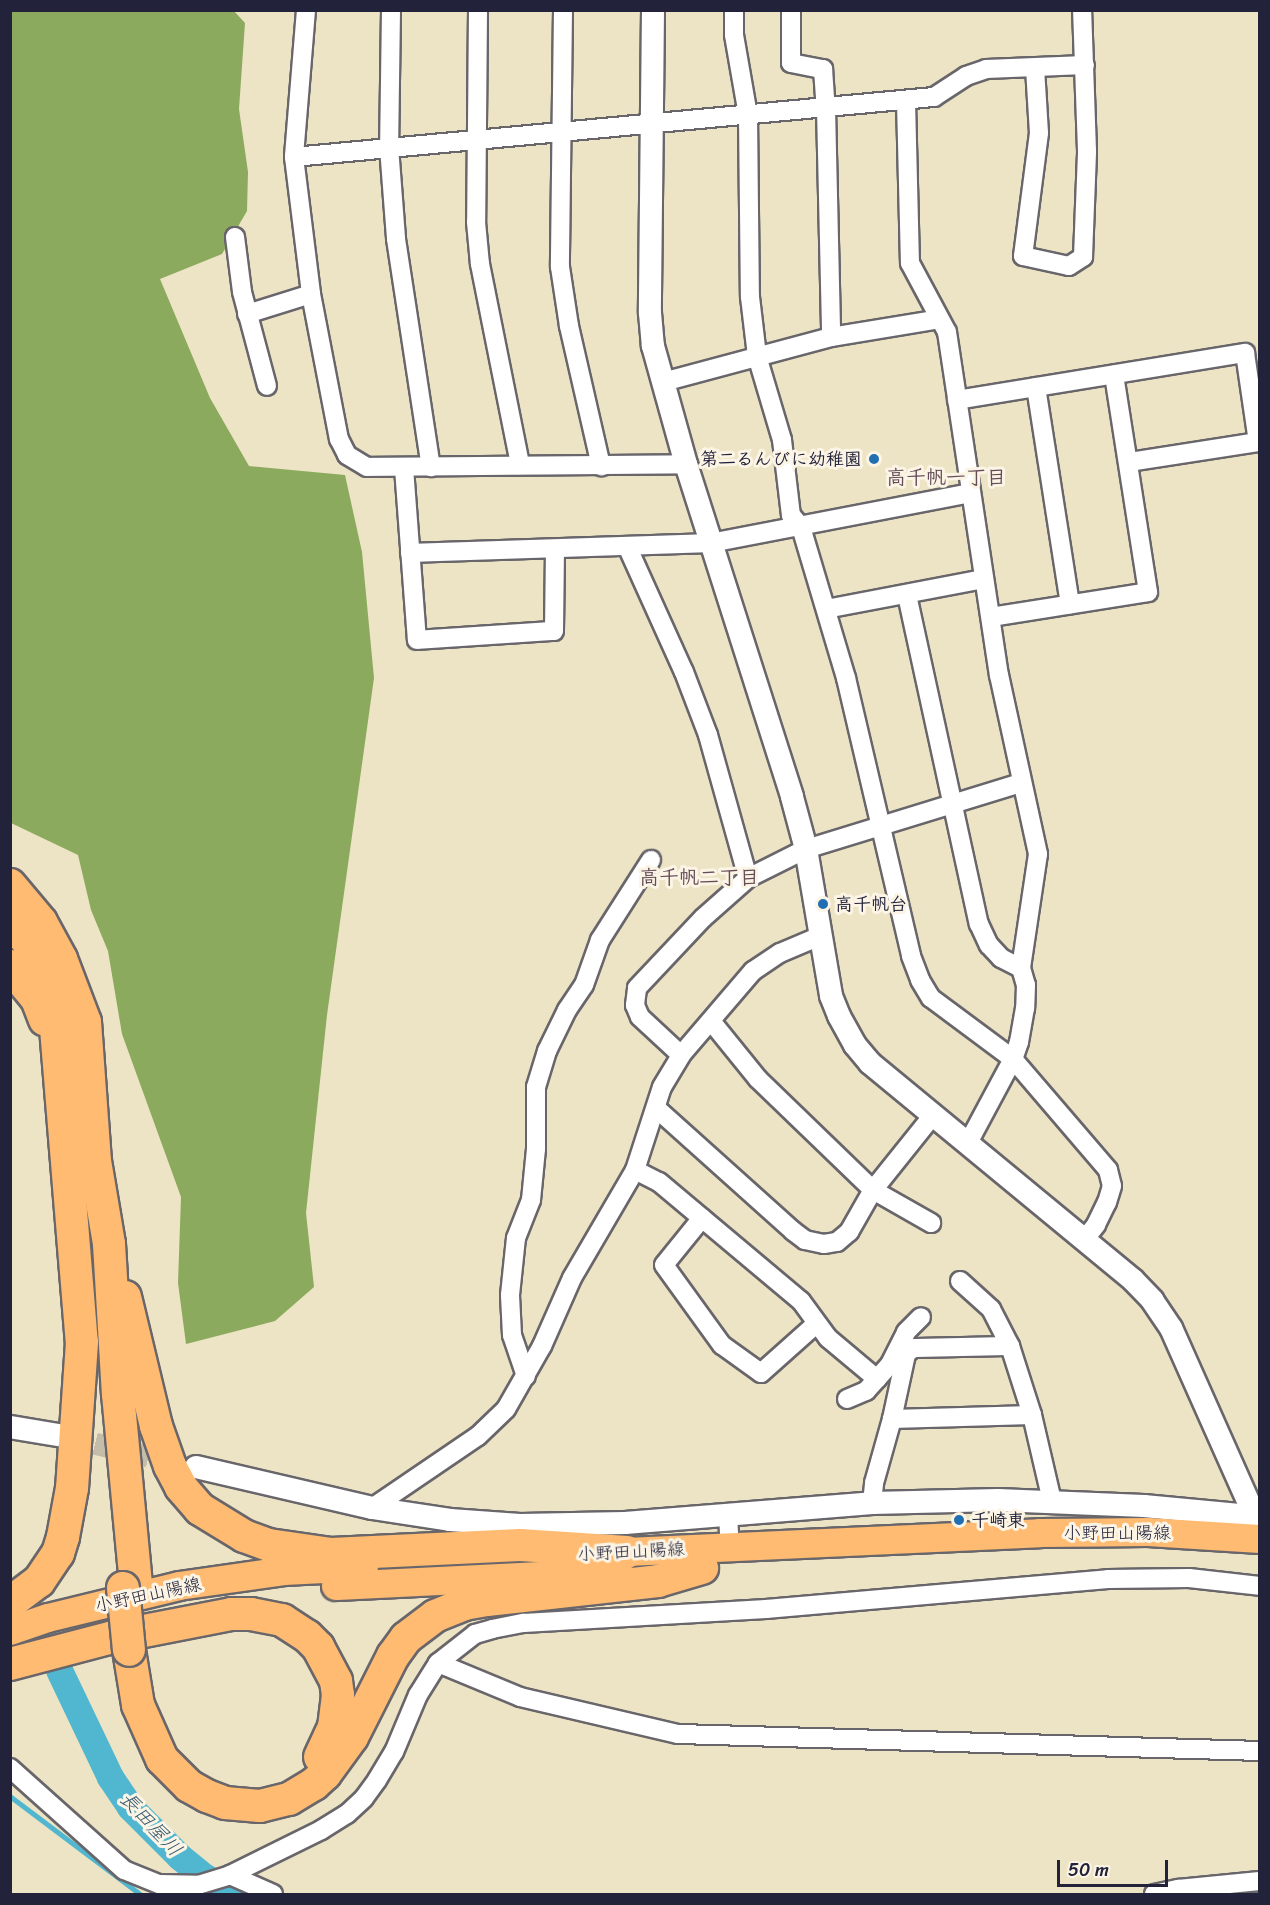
<!DOCTYPE html>
<html>
<head>
<meta charset="utf-8">
<style>
  body { margin:0 }
  #map { position:relative; width:1270px; height:1905px; overflow:hidden; background:#ece4c4; font-family:Sriracha,"Klee One",sans-serif }
  div>[style] { position:absolute }
  [style*='--x'] { left:calc(var(--x)*1px); top:calc(var(--y)*1px); width:calc(var(--w)*1px); rotate:calc(var(--a)*1deg) }
  .forest>* { inset:0; background:#8caa5d }
  .stream>* { height:4.5px; margin:-2.25px; padding:0 2.25px; transform-origin:2.25px; border-radius:2.25px; background:#51b6cf }
  .river>* { height:27px; margin:-13.5px; padding:0 13.5px; transform-origin:13.5px; border-radius:13.5px; background:#51b6cf }
  .tertiary-tunnel>* { height:22px; margin-top:-11px; transform-origin:0; background:repeating-linear-gradient(90deg,#c4bda9 0 22px,transparent 0 33px) }
  .roads { filter:drop-shadow(2px 0 #69666b) drop-shadow(-2px 0 #69666b) drop-shadow(0 2px #69666b) drop-shadow(0 -2px #69666b) }
  .minor>* { height:18px; margin:-9px; padding:0 9px; transform-origin:9px; border-radius:9px; background:#fff }
  .tertiary>* { height:22px; margin:-11px; padding:0 11px; transform-origin:11px; border-radius:11px; background:#fff }
  .primary>* { height:28px; margin:-14px; padding:0 14px; transform-origin:14px; border-radius:14px; background:#ffbb71 }
  .motorway>* { height:32px; margin:-16px; padding:0 16px; transform-origin:16px; border-radius:16px; background:#ffbb71 }
  .bridges { filter:drop-shadow(2px 0 #69666b) drop-shadow(-2px 0 #69666b) drop-shadow(0 2px #69666b) drop-shadow(0 -2px #69666b) }
  .motorway-bridge>* { height:32px; margin:-16px; padding:0 16px; transform-origin:16px; border-radius:16px; background:#ffbb71 }
  .dots>* { width:16px; height:16px; translate:-50% -50%; box-sizing:border-box; border:3px solid #fcf5e5; border-radius:50% }
  span { translate:-50% -50%; white-space:nowrap; text-align:center; line-height:1.15; -webkit-text-stroke:6px #fcf5e5; paint-order:stroke }
  .poi-label { font-size:18px; color:#22223b; font-weight:700 }
  .right { translate:-100% -50%; text-align:right }
  .left { translate:0 -50%; text-align:left }
  .street-label { font-size:18px; color:#22223b }
  .neighbourhood-label { font-size:20px; color:#634b58; font-weight:700 }
  .water-label { font-size:20px; color:#32566f; font-style:italic }
  .frame { position:absolute; inset:0; border:12px solid #22223b; pointer-events:none }
  .scale { position:absolute; left:1057px; top:1860px; width:111px; height:27px; box-sizing:border-box; border:3px solid #22223b; border-top:0; padding-left:8px; font-size:18px; line-height:21px; white-space:nowrap; color:#22223b; -webkit-text-stroke:4px #fcf5e5; paint-order:stroke }
</style>
</head>
<body>
<div id="map">
  <div class="forest">
    <i style="clip-path:polygon(10px 11px,234px 11px,245px 23px,239px 109px,248px 172px,247px 211px,222px 254px,160px 279px,210px 398px,249px 466px,345px 475px,362px 552px,374px 678px,327px 1015px,306px 1213px,314px 1287px,275px 1321px,186px 1344px,178px 1283px,181px 1197px,122px 1034px,108px 951px,91px 910px,78px 855px,11px 823px)"></i>
  </div>
  <div class="stream">
    <i style="--x:10;--y:1796;--w:163;--a:37"></i>
  </div>
  <div class="river">
    <i style="--x:59;--y:1670;--w:119;--a:64.5"></i>
    <i style="--x:110;--y:1777;--w:36;--a:56"></i>
    <i style="--x:130;--y:1807;--w:71;--a:45"></i>
    <i style="--x:180;--y:1857;--w:32;--a:39"></i>
    <i style="--x:205;--y:1877;--w:34;--a:30"></i>
    <i style="--x:1222;--y:1894;--w:38;--a:-3"></i>
  </div>
  <div class="tertiary-tunnel">
    <i style="--x:63;--y:1436;--w:120;--a:13.5"></i>
  </div>
  <div class="roads">
    <div class="minor">
      <i style="--x:306;--y:10;--w:147;--a:94.7"></i>
      <i style="--x:294;--y:157;--w:138;--a:82.9"></i>
      <i style="--x:311;--y:294;--w:148;--a:79.1"></i>
      <i style="--x:339;--y:439;--w:18;--a:63"></i>
      <i style="--x:347;--y:455;--w:23;--a:31"></i>
      <i style="--x:367;--y:467;--w:319;--a:-0.5"></i>
      <i style="--x:391;--y:10;--w:137;--a:90.8"></i>
      <i style="--x:389;--y:147;--w:92;--a:85.6"></i>
      <i style="--x:396;--y:239;--w:231;--a:81.3"></i>
      <i style="--x:478;--y:10;--w:212;--a:90.5"></i>
      <i style="--x:476;--y:222;--w:42;--a:84.6"></i>
      <i style="--x:480;--y:264;--w:205;--a:78.7"></i>
      <i style="--x:563;--y:10;--w:257;--a:90.7"></i>
      <i style="--x:560;--y:267;--w:60;--a:81.3"></i>
      <i style="--x:569;--y:326;--w:144;--a:77.1"></i>
      <i style="--x:734;--y:10;--w:25;--a:90"></i>
      <i style="--x:734;--y:35;--w:81;--a:80.1"></i>
      <i style="--x:748;--y:115;--w:182;--a:89.4"></i>
      <i style="--x:750;--y:297;--w:59;--a:83.2"></i>
      <i style="--x:757;--y:356;--w:88;--a:73.4"></i>
      <i style="--x:782;--y:440;--w:76;--a:83.2"></i>
      <i style="--x:791;--y:515;--w:16;--a:50"></i>
      <i style="--x:801;--y:527;--w:158;--a:73.4"></i>
      <i style="--x:846;--y:678;--w:285;--a:76.8"></i>
      <i style="--x:911;--y:956;--w:26;--a:69"></i>
      <i style="--x:920;--y:980;--w:21;--a:59"></i>
      <i style="--x:931;--y:998;--w:102;--a:36.6"></i>
      <i style="--x:1013;--y:1059;--w:146;--a:49.4"></i>
      <i style="--x:1108;--y:1170;--w:16;--a:76"></i>
      <i style="--x:1112;--y:1186;--w:17;--a:107"></i>
      <i style="--x:1107;--y:1202;--w:25;--a:116"></i>
      <i style="--x:1096;--y:1225;--w:19;--a:129"></i>
      <i style="--x:791;--y:10;--w:53;--a:90"></i>
      <i style="--x:791;--y:63;--w:33;--a:11"></i>
      <i style="--x:823;--y:69;--w:39;--a:86"></i>
      <i style="--x:826;--y:108;--w:229;--a:88.7"></i>
      <i style="--x:1035;--y:68;--w:65;--a:86.5"></i>
      <i style="--x:1039;--y:133;--w:124;--a:97.4"></i>
      <i style="--x:1023;--y:256;--w:47;--a:12.3"></i>
      <i style="--x:1069;--y:266;--w:17;--a:-33"></i>
      <i style="--x:1083;--y:257;--w:106;--a:-87.8"></i>
      <i style="--x:1087;--y:151;--w:141;--a:-92"></i>
      <i style="--x:906;--y:101;--w:162;--a:88.6"></i>
      <i style="--x:910;--y:263;--w:78;--a:61.8"></i>
      <i style="--x:947;--y:332;--w:347;--a:81.4"></i>
      <i style="--x:999;--y:675;--w:183;--a:77.7"></i>
      <i style="--x:1038;--y:854;--w:115;--a:98.5"></i>
      <i style="--x:1021;--y:968;--w:18;--a:74"></i>
      <i style="--x:1026;--y:985;--w:23;--a:92"></i>
      <i style="--x:1025;--y:1008;--w:35;--a:100"></i>
      <i style="--x:1019;--y:1042;--w:18;--a:109"></i>
      <i style="--x:1013;--y:1059;--w:95;--a:118.2"></i>
      <i style="--x:294;--y:157;--w:643;--a:-5.36"></i>
      <i style="--x:934;--y:97;--w:38;--a:-33"></i>
      <i style="--x:966;--y:76;--w:21;--a:-19"></i>
      <i style="--x:986;--y:69;--w:99;--a:-2.3"></i>
      <i style="--x:235;--y:237;--w:55;--a:82.7"></i>
      <i style="--x:242;--y:292;--w:97;--a:75.1"></i>
      <i style="--x:247;--y:314;--w:67;--a:-17.4"></i>
      <i style="--x:663;--y:382;--w:174;--a:-15"></i>
      <i style="--x:831;--y:337;--w:110;--a:-9.4"></i>
      <i style="--x:1036;--y:387;--w:220;--a:81.1"></i>
      <i style="--x:957;--y:400;--w:292;--a:-9.3"></i>
      <i style="--x:1245;--y:353;--w:90;--a:81.7"></i>
      <i style="--x:1258;--y:442;--w:131;--a:171.2"></i>
      <i style="--x:404;--y:468;--w:172;--a:85.7"></i>
      <i style="--x:417;--y:640;--w:137;--a:-3.8"></i>
      <i style="--x:554;--y:631;--w:82;--a:-89.3"></i>
      <i style="--x:627;--y:546;--w:138;--a:65.7"></i>
      <i style="--x:684;--y:672;--w:67;--a:69.1"></i>
      <i style="--x:708;--y:735;--w:148;--a:74.4"></i>
      <i style="--x:410;--y:553;--w:301;--a:-1.9"></i>
      <i style="--x:711;--y:543;--w:264;--a:-10.9"></i>
      <i style="--x:907;--y:595;--w:337;--a:77.7"></i>
      <i style="--x:979;--y:924;--w:23;--a:65"></i>
      <i style="--x:989;--y:945;--w:18;--a:47"></i>
      <i style="--x:1001;--y:958;--w:22;--a:27"></i>
      <i style="--x:826;--y:609;--w:161;--a:-10.8"></i>
      <i style="--x:991;--y:617;--w:159;--a:-9"></i>
      <i style="--x:1148;--y:592;--w:220;--a:-98.9"></i>
      <i style="--x:711;--y:1021;--w:75;--a:51"></i>
      <i style="--x:758;--y:1079;--w:160;--a:44"></i>
      <i style="--x:873;--y:1190;--w:67;--a:29.6"></i>
      <i style="--x:681;--y:1055;--w:56;--a:-137.2"></i>
      <i style="--x:640;--y:1017;--w:13;--a:-113"></i>
      <i style="--x:635;--y:1005;--w:17;--a:-83"></i>
      <i style="--x:637;--y:988;--w:96;--a:-46.7"></i>
      <i style="--x:703;--y:918;--w:60;--a:-41.6"></i>
      <i style="--x:748;--y:878;--w:65;--a:-26.6"></i>
      <i style="--x:806;--y:849;--w:225;--a:-17.1"></i>
      <i style="--x:656;--y:1108;--w:184;--a:41.9"></i>
      <i style="--x:793;--y:1231;--w:15;--a:37"></i>
      <i style="--x:805;--y:1240;--w:19;--a:12"></i>
      <i style="--x:824;--y:1244;--w:13;--a:-9"></i>
      <i style="--x:837;--y:1242;--w:16;--a:-40"></i>
      <i style="--x:849;--y:1232;--w:48;--a:-60.3"></i>
      <i style="--x:873;--y:1190;--w:96;--a:-51.3"></i>
      <i style="--x:635;--y:1170;--w:27;--a:27"></i>
      <i style="--x:659;--y:1182;--w:185;--a:40"></i>
      <i style="--x:801;--y:1301;--w:46;--a:53.9"></i>
      <i style="--x:828;--y:1338;--w:64;--a:39.9"></i>
      <i style="--x:702;--y:1218;--w:60;--a:129"></i>
      <i style="--x:664;--y:1265;--w:99;--a:54.1"></i>
      <i style="--x:722;--y:1345;--w:48;--a:35.7"></i>
      <i style="--x:761;--y:1373;--w:74;--a:-41.7"></i>
      <i style="--x:960;--y:1281;--w:42;--a:42.1"></i>
      <i style="--x:991;--y:1309;--w:42;--a:62.8"></i>
      <i style="--x:1010;--y:1346;--w:72;--a:72.3"></i>
      <i style="--x:1032;--y:1415;--w:88;--a:76.9"></i>
      <i style="--x:526;--y:1376;--w:43;--a:-108.9"></i>
      <i style="--x:512;--y:1335;--w:40;--a:-92.9"></i>
      <i style="--x:510;--y:1295;--w:57;--a:-84"></i>
      <i style="--x:516;--y:1238;--w:41;--a:-68.5"></i>
      <i style="--x:531;--y:1200;--w:51;--a:-84.4"></i>
      <i style="--x:536;--y:1149;--w:62;--a:-90"></i>
      <i style="--x:536;--y:1087;--w:38;--a:-73"></i>
      <i style="--x:547;--y:1051;--w:46;--a:-64"></i>
      <i style="--x:567;--y:1010;--w:30;--a:-56"></i>
      <i style="--x:584;--y:985;--w:48;--a:-70.4"></i>
      <i style="--x:600;--y:940;--w:95;--a:-57.5"></i>
      <i style="--x:847;--y:1399;--w:21;--a:-23"></i>
      <i style="--x:866;--y:1391;--w:36;--a:-48"></i>
      <i style="--x:890;--y:1364;--w:36;--a:-63"></i>
      <i style="--x:906;--y:1332;--w:21;--a:-45"></i>
      <i style="--x:892;--y:1419;--w:140;--a:-1.6"></i>
      <i style="--x:872;--y:1503;--w:20;--a:-84"></i>
      <i style="--x:874;--y:1483;--w:66;--a:-74.3"></i>
      <i style="--x:892;--y:1419;--w:66;--a:-77.8"></i>
      <i style="--x:906;--y:1354;--w:9;--a:-41"></i>
      <i style="--x:913;--y:1348;--w:97;--a:-1.2"></i>
      <i style="--x:372;--y:1508;--w:128;--a:-34.2"></i>
      <i style="--x:478;--y:1436;--w:39;--a:-44"></i>
      <i style="--x:506;--y:1409;--w:73;--a:-60.3"></i>
      <i style="--x:542;--y:1346;--w:74;--a:-66.2"></i>
      <i style="--x:572;--y:1278;--w:125;--a:-59.7"></i>
      <i style="--x:635;--y:1170;--w:87;--a:-72"></i>
      <i style="--x:662;--y:1087;--w:37;--a:-59"></i>
      <i style="--x:681;--y:1055;--w:111;--a:-49.4"></i>
      <i style="--x:753;--y:971;--w:32;--a:-34"></i>
      <i style="--x:780;--y:953;--w:43;--a:-23"></i>
      <i style="--x:728;--y:1514;--w:33;--a:87"></i>
      <i style="--x:438;--y:1663;--w:89;--a:22.5"></i>
      <i style="--x:520;--y:1697;--w:162;--a:13.2"></i>
      <i style="--x:678;--y:1734;--w:582;--a:1.67"></i>
      <i style="--x:10;--y:1768;--w:153;--a:41.8"></i>
      <i style="--x:124;--y:1870;--w:38;--a:22"></i>
      <i style="--x:159;--y:1884;--w:39;--a:1"></i>
      <i style="--x:198;--y:1885;--w:34;--a:-17"></i>
      <i style="--x:230;--y:1875;--w:102;--a:-26.3"></i>
      <i style="--x:321;--y:1830;--w:31;--a:-32"></i>
      <i style="--x:347;--y:1814;--w:23;--a:-43"></i>
      <i style="--x:364;--y:1798;--w:22;--a:-54"></i>
      <i style="--x:377;--y:1780;--w:33;--a:-59"></i>
      <i style="--x:394;--y:1752;--w:62;--a:-67.2"></i>
      <i style="--x:418;--y:1695;--w:38;--a:-58"></i>
      <i style="--x:438;--y:1663;--w:47;--a:-38.1"></i>
      <i style="--x:475;--y:1634;--w:18;--a:-16"></i>
      <i style="--x:492;--y:1629;--w:33;--a:-11"></i>
      <i style="--x:524;--y:1623;--w:242;--a:-3.3"></i>
      <i style="--x:766;--y:1609;--w:343;--a:-5"></i>
      <i style="--x:1108;--y:1579;--w:81;--a:-0.7"></i>
      <i style="--x:1189;--y:1578;--w:71;--a:6.4"></i>
      <i style="--x:230;--y:1875;--w:47;--a:23.8"></i>
      <i style="--x:1154;--y:1894;--w:25;--a:-12"></i>
      <i style="--x:1178;--y:1889;--w:82;--a:-5.6"></i>
    </div>
    <div class="tertiary">
      <i style="--x:653;--y:10;--w:303;--a:90.6"></i>
      <i style="--x:650;--y:313;--w:33;--a:85"></i>
      <i style="--x:653;--y:346;--w:123;--a:74.4"></i>
      <i style="--x:686;--y:464;--w:349;--a:72.3"></i>
      <i style="--x:792;--y:797;--w:54;--a:74.9"></i>
      <i style="--x:806;--y:849;--w:149;--a:80.3"></i>
      <i style="--x:831;--y:996;--w:22;--a:68"></i>
      <i style="--x:839;--y:1016;--w:33;--a:61"></i>
      <i style="--x:855;--y:1045;--w:23;--a:50"></i>
      <i style="--x:870;--y:1063;--w:341;--a:39.5"></i>
      <i style="--x:1133;--y:1280;--w:28;--a:46"></i>
      <i style="--x:1152;--y:1300;--w:34;--a:56"></i>
      <i style="--x:1171;--y:1328;--w:207;--a:66"></i>
      <i style="--x:10;--y:1427;--w:49;--a:9.5"></i>
      <i style="--x:196;--y:1467;--w:181;--a:13.1"></i>
      <i style="--x:372;--y:1508;--w:79;--a:8.7"></i>
      <i style="--x:450;--y:1520;--w:70;--a:4.1"></i>
      <i style="--x:520;--y:1525;--w:105;--a:-1.1"></i>
      <i style="--x:625;--y:1523;--w:248;--a:-4.6"></i>
      <i style="--x:872;--y:1503;--w:126;--a:-1.4"></i>
      <i style="--x:998;--y:1500;--w:146;--a:2.4"></i>
      <i style="--x:1144;--y:1506;--w:117;--a:5.4"></i>
    </div>
    <div class="primary">
      <i style="--x:605;--y:1553;--w:435;--a:-2.6"></i>
      <i style="--x:1040;--y:1533;--w:108;--a:-0.5"></i>
      <i style="--x:1148;--y:1532;--w:112;--a:3.6"></i>
      <i style="--x:336;--y:1586;--w:283;--a:-2.8"></i>
      <i style="--x:10;--y:1631;--w:40;--a:-18.9"></i>
      <i style="--x:48;--y:1618;--w:135;--a:-13.7"></i>
      <i style="--x:179;--y:1586;--w:106;--a:-8.1"></i>
      <i style="--x:284;--y:1571;--w:80;--a:-2.9"></i>
    </div>
    <div class="motorway">
      <i style="--x:10;--y:885;--w:48;--a:50"></i>
      <i style="--x:41;--y:922;--w:42;--a:61.6"></i>
      <i style="--x:61;--y:959;--w:67;--a:69.1"></i>
      <i style="--x:85;--y:1022;--w:139;--a:85.9"></i>
      <i style="--x:95;--y:1161;--w:84;--a:80.4"></i>
      <i style="--x:109;--y:1244;--w:150;--a:86.6"></i>
      <i style="--x:118;--y:1394;--w:191;--a:84.6"></i>
      <i style="--x:10;--y:923;--w:23;--a:45"></i>
      <i style="--x:26;--y:939;--w:29;--a:59"></i>
      <i style="--x:41;--y:964;--w:21;--a:65"></i>
      <i style="--x:50;--y:983;--w:21;--a:79"></i>
      <i style="--x:54;--y:1004;--w:339;--a:85.3"></i>
      <i style="--x:82;--y:1342;--w:146;--a:93.9"></i>
      <i style="--x:72;--y:1488;--w:50;--a:100.4"></i>
      <i style="--x:63;--y:1537;--w:17;--a:107"></i>
      <i style="--x:58;--y:1553;--w:34;--a:124"></i>
      <i style="--x:39;--y:1581;--w:36;--a:143"></i>
      <i style="--x:10;--y:966;--w:43;--a:50.7"></i>
      <i style="--x:37;--y:999;--w:22;--a:69"></i>
      <i style="--x:125;--y:1297;--w:133;--a:76.5"></i>
      <i style="--x:156;--y:1426;--w:42;--a:70.7"></i>
      <i style="--x:170;--y:1466;--w:24;--a:62"></i>
      <i style="--x:181;--y:1487;--w:29;--a:49"></i>
      <i style="--x:200;--y:1509;--w:52;--a:31.5"></i>
      <i style="--x:244;--y:1536;--w:27;--a:20"></i>
      <i style="--x:269;--y:1545;--w:63;--a:8.3"></i>
      <i style="--x:331;--y:1554;--w:189;--a:-2.7"></i>
      <i style="--x:520;--y:1545;--w:107;--a:3.7"></i>
      <i style="--x:129;--y:1650;--w:56;--a:80.7"></i>
      <i style="--x:138;--y:1705;--w:59;--a:66"></i>
      <i style="--x:162;--y:1759;--w:38;--a:45"></i>
      <i style="--x:189;--y:1786;--w:21;--a:29"></i>
      <i style="--x:207;--y:1796;--w:19;--a:21"></i>
      <i style="--x:225;--y:1803;--w:35;--a:5"></i>
      <i style="--x:260;--y:1806;--w:30;--a:-14"></i>
      <i style="--x:289;--y:1799;--w:29;--a:-31"></i>
      <i style="--x:314;--y:1784;--w:15;--a:-42"></i>
      <i style="--x:325;--y:1774;--w:46;--a:-53.9"></i>
      <i style="--x:352;--y:1737;--w:91;--a:-63.2"></i>
      <i style="--x:393;--y:1656;--w:22;--a:-54"></i>
      <i style="--x:406;--y:1638;--w:36;--a:-37"></i>
      <i style="--x:435;--y:1616;--w:31;--a:-22"></i>
      <i style="--x:464;--y:1604;--w:23;--a:-10"></i>
      <i style="--x:487;--y:1600;--w:172;--a:-6.3"></i>
      <i style="--x:658;--y:1581;--w:46;--a:-16.5"></i>
      <i style="--x:10;--y:1664;--w:106;--a:-14.7"></i>
      <i style="--x:113;--y:1637;--w:120;--a:-11"></i>
      <i style="--x:231;--y:1614;--w:20;--a:0"></i>
      <i style="--x:251;--y:1614;--w:32;--a:11"></i>
      <i style="--x:282;--y:1620;--w:30;--a:33"></i>
      <i style="--x:307;--y:1636;--w:16;--a:45"></i>
      <i style="--x:318;--y:1647;--w:38;--a:62"></i>
      <i style="--x:336;--y:1681;--w:14;--a:82"></i>
      <i style="--x:338;--y:1695;--w:32;--a:97"></i>
      <i style="--x:334;--y:1727;--w:33;--a:115"></i>
    </div>
  </div>
  <div class="bridges">
    <div class="motorway-bridge">
      <i style="--x:123;--y:1588;--w:62;--a:84.5"></i>
    </div>
  </div>
  <div class="dots">
    <i style="left:874px;top:459px;background:#1f6fb2"></i>
    <i style="left:823px;top:904px;background:#1f6fb2"></i>
    <i style="left:959px;top:1520px;background:#1f6fb2"></i>
  </div>
  <div class="poi-label">
    <span class="right" style="left:862px;top:459px">第二るんびに幼稚園</span>
    <span class="left" style="left:835px;top:904px">高千帆台</span>
    <span class="left" style="left:971px;top:1520px">千崎東</span>
  </div>
  <div class="street-label">
    <span style="left:1117px;top:1533px">小野田山陽線</span>
    <span style="left:631px;top:1552px;rotate:-3deg">小野田山陽線</span>
    <span style="left:148px;top:1595px;rotate:-12deg">小野田山陽線</span>
  </div>
  <div class="neighbourhood-label">
    <span style="left:946px;top:477px">高千帆一丁目</span>
    <span style="left:699px;top:877px">高千帆二丁目</span>
  </div>
  <div class="water-label">
    <span style="left:151px;top:1824px;rotate:47deg">長田屋川</span>
  </div>
  <div class="frame"></div>
  <div class="scale">50 m</div>
</div>
</body>
</html>
